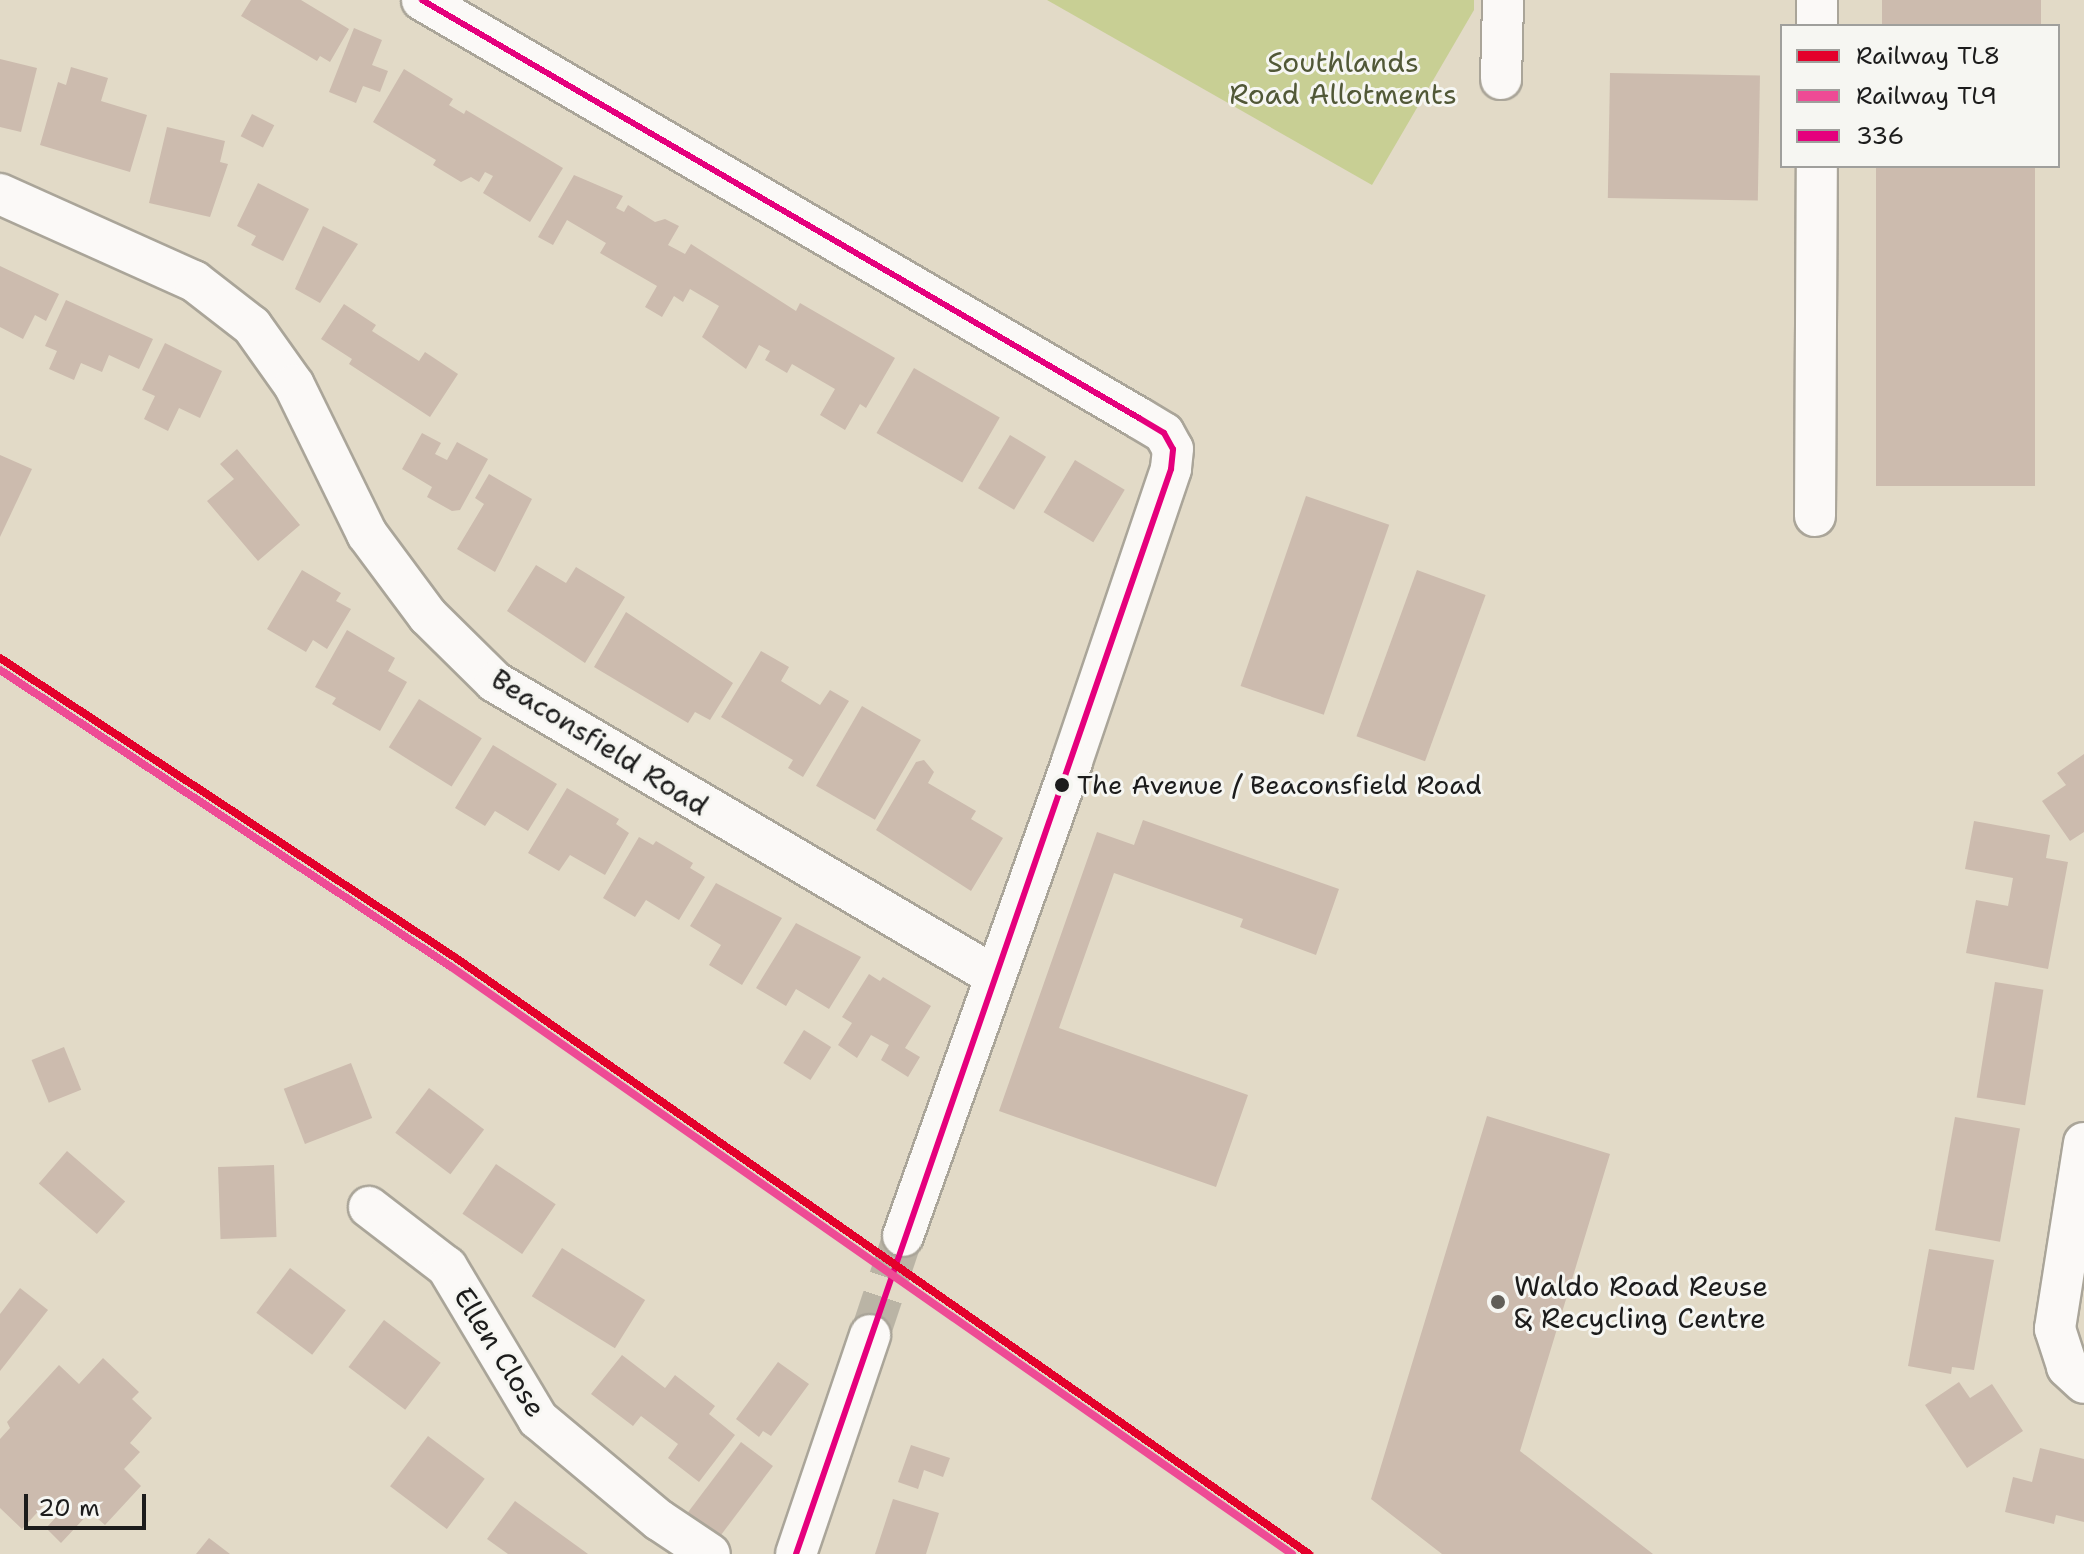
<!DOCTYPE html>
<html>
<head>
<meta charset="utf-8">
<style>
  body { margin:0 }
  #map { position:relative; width:2084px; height:1554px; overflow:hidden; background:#e2dac7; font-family:"Shantell Sans",sans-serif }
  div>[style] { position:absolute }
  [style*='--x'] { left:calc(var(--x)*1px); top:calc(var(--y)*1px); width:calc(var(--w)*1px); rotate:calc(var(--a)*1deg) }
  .green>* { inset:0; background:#c8cf94 }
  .building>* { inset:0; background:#ccbbae; transform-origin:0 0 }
  .minor-tunnel>* { height:40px; margin-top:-20px; transform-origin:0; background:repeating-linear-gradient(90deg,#bab4a5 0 40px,transparent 0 60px) }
  .roads { filter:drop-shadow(2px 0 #aaa599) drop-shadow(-2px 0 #aaa599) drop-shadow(0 2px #aaa599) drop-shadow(0 -2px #aaa599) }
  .minor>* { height:40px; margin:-20px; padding:0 20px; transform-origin:20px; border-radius:20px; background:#fbf9f7 }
  .bus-1>* { height:6px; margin:-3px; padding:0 3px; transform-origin:3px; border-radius:3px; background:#e5007d }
  .rail-1>* { height:8px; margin:-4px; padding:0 4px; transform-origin:4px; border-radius:4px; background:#e4002b }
  .rail-2>* { height:8px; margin:-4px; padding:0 4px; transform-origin:4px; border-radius:4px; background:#ee4b95 }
  .dots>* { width:22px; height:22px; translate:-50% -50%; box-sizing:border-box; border:4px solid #f6f6f2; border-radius:50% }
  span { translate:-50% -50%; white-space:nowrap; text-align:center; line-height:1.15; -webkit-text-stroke:6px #f6f6f2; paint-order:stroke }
  .bus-label { font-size:26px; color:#1c1c1c }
  .left { translate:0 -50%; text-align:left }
  .park-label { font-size:28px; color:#515837 }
  .street-label { font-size:28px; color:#1c1c1c }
  .poi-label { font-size:28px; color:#1c1c1c }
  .legend { position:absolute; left:1780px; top:24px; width:280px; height:144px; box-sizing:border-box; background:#f6f6f2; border:2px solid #9f9f9c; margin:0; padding:10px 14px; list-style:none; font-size:24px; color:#1c1c1c }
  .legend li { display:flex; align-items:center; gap:16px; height:40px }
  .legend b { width:40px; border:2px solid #9f9f9c }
  .scale { position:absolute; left:24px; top:1494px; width:122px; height:36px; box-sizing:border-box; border:4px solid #1c1c1c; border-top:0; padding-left:10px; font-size:24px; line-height:28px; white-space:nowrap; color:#1c1c1c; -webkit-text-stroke:6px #f6f6f2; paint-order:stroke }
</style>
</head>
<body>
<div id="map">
  <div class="green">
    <i style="clip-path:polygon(1047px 0,1474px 0,1474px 10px,1372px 185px)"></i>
  </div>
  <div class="building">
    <i style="clip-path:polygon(251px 0,301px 0,349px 29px,330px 62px,320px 56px,317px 61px,241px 16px)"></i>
    <i style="left:1882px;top:0;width:159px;height:26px"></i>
    <i style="clip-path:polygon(354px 28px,382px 40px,372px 65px,388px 71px,380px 92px,363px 86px,356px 103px,329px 92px)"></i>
    <i style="clip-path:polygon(0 59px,37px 68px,21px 132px,0 127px)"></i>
    <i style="clip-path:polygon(71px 67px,108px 78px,101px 101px,147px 115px,130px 172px,40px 145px,58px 82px,66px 85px)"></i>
    <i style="clip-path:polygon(404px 69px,453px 99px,449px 105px,464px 114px,466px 110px,563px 168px,530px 222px,483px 193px,493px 176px,485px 172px,479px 182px,471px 177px,461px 182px,433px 165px,436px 160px,373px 122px)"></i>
    <i style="left:1610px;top:73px;width:150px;height:125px;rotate:1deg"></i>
    <i style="left:252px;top:114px;width:25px;height:25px;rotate:27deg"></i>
    <i style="clip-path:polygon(167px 127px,225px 141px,220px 162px,228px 164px,210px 217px,149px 203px)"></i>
    <i style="left:1876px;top:166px;width:159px;height:320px"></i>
    <i style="clip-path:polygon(574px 175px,623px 196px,616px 208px,624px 212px,628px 205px,655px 222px,665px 219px,679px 226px,668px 245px,685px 254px,691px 244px,796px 311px,800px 303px,895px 358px,866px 408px,860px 404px,845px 430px,820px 415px,835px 389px,792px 364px,787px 373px,765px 360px,770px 351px,759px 345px,746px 369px,702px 337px,719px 306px,690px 289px,683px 302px,674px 296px,662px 317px,645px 307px,657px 286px,600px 253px,606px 243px,567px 220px,553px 245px,538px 237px)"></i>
    <i style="clip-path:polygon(258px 183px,309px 209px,283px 261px,251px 245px,256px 236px,237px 226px)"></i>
    <i style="clip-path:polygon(323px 226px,358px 244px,320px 303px,295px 289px)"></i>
    <i style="clip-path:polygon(0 266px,59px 294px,46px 321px,35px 315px,23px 339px,0 327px)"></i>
    <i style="clip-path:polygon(66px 300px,153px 339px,139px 369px,109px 355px,102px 372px,81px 363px,74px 380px,49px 369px,57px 351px,45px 346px)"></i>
    <i style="clip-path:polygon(344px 304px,376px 325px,372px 331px,419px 361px,425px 352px,458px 374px,430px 417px,349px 364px,352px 359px,321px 339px)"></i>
    <i style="clip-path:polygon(165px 343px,222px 371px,200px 418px,179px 408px,168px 431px,144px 419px,155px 396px,142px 390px)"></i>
    <i style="left:914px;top:368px;width:99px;height:75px;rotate:30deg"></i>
    <i style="clip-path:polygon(422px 433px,441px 443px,435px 454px,447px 460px,457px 442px,488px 459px,460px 510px,452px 511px,427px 497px,432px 487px,402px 469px)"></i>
    <i style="left:1010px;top:435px;width:42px;height:62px;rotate:31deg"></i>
    <i style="clip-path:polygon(237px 449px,300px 525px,258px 561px,207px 501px,234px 479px,220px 464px)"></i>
    <i style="clip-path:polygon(0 455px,32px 469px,0 537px)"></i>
    <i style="left:1075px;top:460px;width:58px;height:61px;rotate:31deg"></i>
    <i style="clip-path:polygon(489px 474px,532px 499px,495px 572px,457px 549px,484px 504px,475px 498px)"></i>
    <i style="left:1306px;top:496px;width:88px;height:201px;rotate:19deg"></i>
    <i style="clip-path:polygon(536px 565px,566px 583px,576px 567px,625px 597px,585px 663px,507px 611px)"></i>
    <i style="clip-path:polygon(302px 570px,341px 593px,336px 601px,351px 609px,327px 649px,313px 640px,306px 652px,267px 629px)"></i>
    <i style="left:1417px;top:570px;width:73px;height:177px;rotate:20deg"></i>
    <i style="clip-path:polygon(626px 612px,733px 683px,710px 720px,695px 712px,688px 723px,594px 667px)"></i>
    <i style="clip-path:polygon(347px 630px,395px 658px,388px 671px,407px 682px,380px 731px,332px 704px,336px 698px,315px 687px)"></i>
    <i style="clip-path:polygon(761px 651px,789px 667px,781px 681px,820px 705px,830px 690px,849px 701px,803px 777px,788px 768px,793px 760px,721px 717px)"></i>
    <i style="left:419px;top:699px;width:74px;height:57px;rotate:32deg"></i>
    <i style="left:862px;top:706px;width:68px;height:92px;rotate:30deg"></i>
    <i style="clip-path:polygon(493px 745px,557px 784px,528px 831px,495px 811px,485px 826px,455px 808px)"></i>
    <i style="clip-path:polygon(2084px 754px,2084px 832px,2070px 841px,2042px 801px,2066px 785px,2057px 773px)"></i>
    <i style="clip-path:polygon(924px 760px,934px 772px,928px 783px,976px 811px,971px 819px,1003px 838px,971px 891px,876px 830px,916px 762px)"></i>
    <i style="clip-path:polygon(567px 788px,619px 819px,616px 824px,629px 833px,605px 875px,570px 855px,559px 871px,528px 853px)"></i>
    <i style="clip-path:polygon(1143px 820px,1339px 889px,1316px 955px,1240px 927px,1243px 919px,1114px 873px,1059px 1028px,1248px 1095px,1216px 1187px,999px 1111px,1097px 832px,1134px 845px)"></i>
    <i style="clip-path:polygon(1974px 821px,2050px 835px,2046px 858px,2068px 862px,2048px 969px,1966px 953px,1976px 900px,2008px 906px,2013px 878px,1965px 869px)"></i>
    <i style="clip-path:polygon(639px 837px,653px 845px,656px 841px,693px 863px,690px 868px,705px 877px,679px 920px,646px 900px,635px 917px,603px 898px)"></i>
    <i style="clip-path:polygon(716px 883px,782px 918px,742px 985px,709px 965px,721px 945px,690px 926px)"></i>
    <i style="clip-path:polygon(796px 923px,861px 957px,829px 1009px,796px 989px,786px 1006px,756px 988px)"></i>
    <i style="clip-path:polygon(869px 974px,880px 981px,883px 977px,931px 1006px,905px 1048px,920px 1057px,908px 1077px,881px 1060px,889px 1045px,871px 1035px,857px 1058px,838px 1045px,852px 1023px,842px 1017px)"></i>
    <i style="left:1995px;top:982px;width:49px;height:117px;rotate:9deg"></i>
    <i style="left:804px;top:1030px;width:32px;height:39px;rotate:32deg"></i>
    <i style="left:64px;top:1047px;width:46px;height:35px;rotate:68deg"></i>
    <i style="left:351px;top:1063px;width:59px;height:72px;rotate:69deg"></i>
    <i style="left:429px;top:1088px;width:69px;height:56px;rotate:37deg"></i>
    <i style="clip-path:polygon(1487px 1116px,1610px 1154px,1520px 1451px,1653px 1554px,1442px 1554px,1371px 1499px)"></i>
    <i style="left:1955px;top:1117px;width:66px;height:115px;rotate:10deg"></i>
    <i style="left:67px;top:1151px;width:77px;height:43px;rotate:41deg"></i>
    <i style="left:496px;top:1164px;width:72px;height:60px;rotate:34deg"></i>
    <i style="left:274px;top:1165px;width:72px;height:56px;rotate:88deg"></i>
    <i style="left:562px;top:1248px;width:98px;height:57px;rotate:32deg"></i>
    <i style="clip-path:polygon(1929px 1249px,1994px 1260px,1974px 1370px,1952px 1367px,1951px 1374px,1908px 1366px)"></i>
    <i style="left:290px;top:1268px;width:70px;height:56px;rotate:37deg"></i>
    <i style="clip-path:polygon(20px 1288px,48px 1310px,0 1371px,0 1314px)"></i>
    <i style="left:384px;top:1320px;width:71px;height:59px;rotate:37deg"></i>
    <i style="clip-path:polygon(622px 1355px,665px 1388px,675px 1375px,715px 1406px,709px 1414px,735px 1435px,699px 1482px,668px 1458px,678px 1444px,641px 1416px,633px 1426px,591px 1394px)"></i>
    <i style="clip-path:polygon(103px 1358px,139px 1392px,132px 1399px,152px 1418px,130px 1443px,140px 1452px,124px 1469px,141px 1486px,105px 1525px,90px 1512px,61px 1543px,46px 1528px,58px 1515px,46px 1503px,22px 1529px,0 1508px,0 1439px,10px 1428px,7px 1422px,59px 1365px,79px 1384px)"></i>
    <i style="clip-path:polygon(778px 1362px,809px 1384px,771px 1436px,763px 1431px,759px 1437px,736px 1419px)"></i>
    <i style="clip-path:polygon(1959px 1382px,1970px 1398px,1992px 1384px,2023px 1431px,1967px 1468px,1925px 1405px)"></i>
    <i style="left:428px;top:1436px;width:71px;height:63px;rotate:37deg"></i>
    <i style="left:741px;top:1442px;width:40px;height:92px;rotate:37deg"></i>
    <i style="clip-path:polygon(911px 1445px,950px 1458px,943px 1477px,924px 1470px,918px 1489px,898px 1482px)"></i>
    <i style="clip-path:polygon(2040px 1448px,2084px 1459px,2084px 1522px,2056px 1515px,2054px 1524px,2005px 1512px,2013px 1477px,2032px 1482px)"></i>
    <i style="clip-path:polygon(893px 1499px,939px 1513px,926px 1554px,875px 1554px)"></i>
    <i style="clip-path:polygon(515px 1501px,588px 1554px,508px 1554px,487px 1539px)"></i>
    <i style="clip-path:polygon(209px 1538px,230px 1554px,196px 1554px)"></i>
  </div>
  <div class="minor-tunnel">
    <i style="--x:870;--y:1335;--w:104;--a:-71.6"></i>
  </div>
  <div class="roads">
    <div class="minor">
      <i style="--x:422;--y:0;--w:830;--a:30.24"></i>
      <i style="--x:1139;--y:418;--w:29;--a:31"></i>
      <i style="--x:1164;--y:433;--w:18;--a:61"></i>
      <i style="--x:1173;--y:449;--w:20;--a:96"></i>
      <i style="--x:1171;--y:469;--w:309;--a:108.7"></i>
      <i style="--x:1072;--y:762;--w:503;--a:109.62"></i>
      <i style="--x:1817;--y:26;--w:26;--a:-90"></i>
      <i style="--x:1501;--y:79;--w:79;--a:-88.5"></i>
      <i style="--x:0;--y:194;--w:213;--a:24.2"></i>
      <i style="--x:194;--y:281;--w:73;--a:37.8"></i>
      <i style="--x:252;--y:326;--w:72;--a:54.6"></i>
      <i style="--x:294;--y:385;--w:166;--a:63.9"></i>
      <i style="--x:367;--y:534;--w:102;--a:53.4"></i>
      <i style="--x:428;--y:616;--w:94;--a:44.6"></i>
      <i style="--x:495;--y:682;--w:578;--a:30.47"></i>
      <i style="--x:1815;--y:516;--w:350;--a:-89.7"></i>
      <i style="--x:2084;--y:1143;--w:188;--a:98.9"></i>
      <i style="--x:2055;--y:1329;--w:40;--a:72"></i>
      <i style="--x:2067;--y:1367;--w:23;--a:43"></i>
      <i style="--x:369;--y:1207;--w:98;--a:37.6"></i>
      <i style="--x:447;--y:1267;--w:177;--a:59.1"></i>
      <i style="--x:538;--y:1419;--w:158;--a:39.9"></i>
      <i style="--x:659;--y:1520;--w:61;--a:33.7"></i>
      <i style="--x:796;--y:1554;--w:231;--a:-71.3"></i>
    </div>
  </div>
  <div class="bus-1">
    <i style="--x:422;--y:0;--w:830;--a:30.24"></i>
    <i style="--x:1139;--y:418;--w:29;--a:31"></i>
    <i style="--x:1164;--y:433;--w:18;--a:61"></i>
    <i style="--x:796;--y:1554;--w:1148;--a:-70.93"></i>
    <i style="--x:1171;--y:469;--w:20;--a:-84"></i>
  </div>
  <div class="rail-1">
    <i style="--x:0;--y:658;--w:546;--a:33.34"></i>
    <i style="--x:456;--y:958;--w:1041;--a:34.94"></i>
  </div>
  <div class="rail-2">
    <i style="--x:0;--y:670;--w:539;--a:33.34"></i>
    <i style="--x:450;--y:966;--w:1027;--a:34.93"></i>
  </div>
  <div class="dots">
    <i style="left:1062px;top:785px;background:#1c1c1c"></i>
    <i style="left:1498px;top:1302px;background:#615e58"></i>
  </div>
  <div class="bus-label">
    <span class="left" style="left:1077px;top:785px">The Avenue / Beaconsfield Road</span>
  </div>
  <div class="park-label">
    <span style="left:1343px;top:78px">Southlands<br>Road Allotments</span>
  </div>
  <div class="street-label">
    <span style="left:600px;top:742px;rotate:32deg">Beaconsfield Road</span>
    <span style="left:500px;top:1352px;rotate:58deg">Ellen Close</span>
  </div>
  <div class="poi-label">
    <span class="left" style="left:1514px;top:1302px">Waldo Road Reuse<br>&amp; Recycling Centre</span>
  </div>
  <ul class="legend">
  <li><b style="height:10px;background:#e4002b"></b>Railway TL8</li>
  <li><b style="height:10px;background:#ee4b95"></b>Railway TL9</li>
  <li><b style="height:10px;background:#e5007d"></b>336</li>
  </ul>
  <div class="scale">20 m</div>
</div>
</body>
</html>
